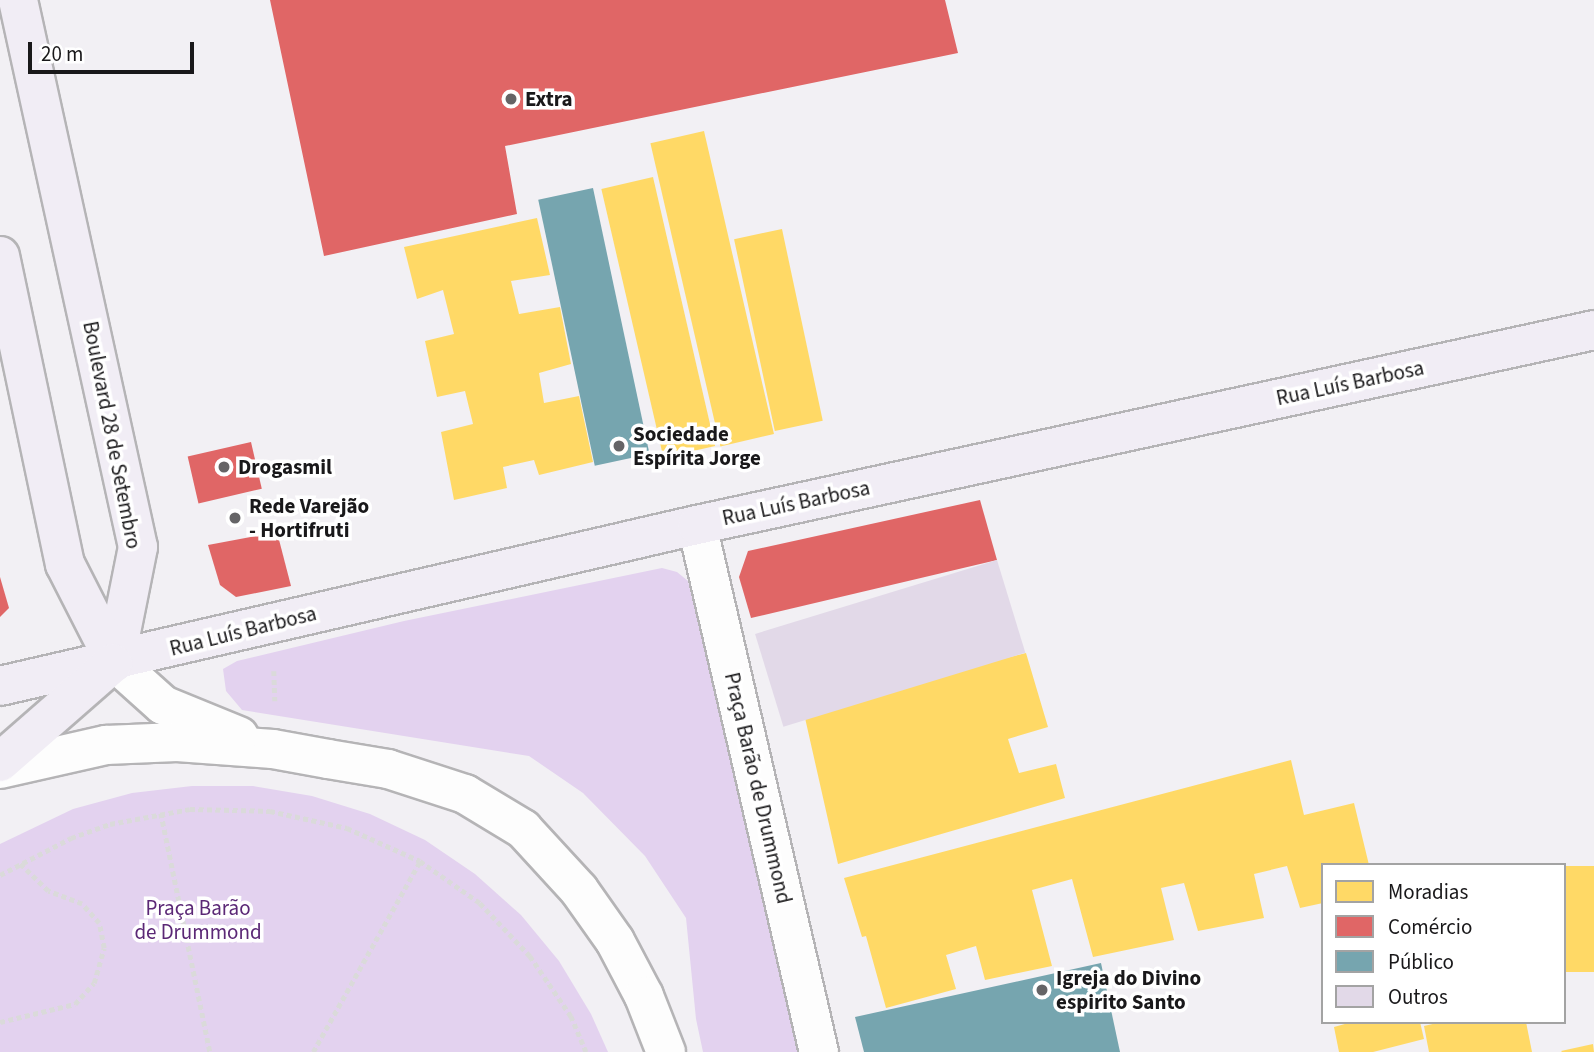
<!DOCTYPE html>
<html>
<head>
<meta charset="utf-8">
<style>
  body { margin:0 }
  #map { position:relative; width:1594px; height:1052px; overflow:hidden; background:#f2f0f4; font-family:"Source Sans 3",sans-serif }
  div>[style] { position:absolute }
  [style*='--x'] { left:calc(var(--x)*1px); top:calc(var(--y)*1px); width:calc(var(--w)*1px); rotate:calc(var(--a)*1deg) }
  .green>* { inset:0; background:#e3d2ef }
  .homes>* { inset:0; background:#ffd966; transform-origin:0 0 }
  .shops>* { inset:0; background:#e06666; transform-origin:0 0 }
  .public>* { inset:0; background:#76a5af; transform-origin:0 0 }
  .building>* { inset:0; background:#e2d9e8; transform-origin:0 0 }
  .path>* { height:4.5px; margin-top:-2.25px; transform-origin:0; background:repeating-linear-gradient(90deg,#dadada 0 5px,transparent 0 8.5px) }
  .roads { filter:drop-shadow(2px 0 #b5b4b6) drop-shadow(-2px 0 #b5b4b6) drop-shadow(0 2px #b5b4b6) drop-shadow(0 -2px #b5b4b6) }
  .minor>* { height:38px; margin:-19px; padding:0 19px; transform-origin:19px; border-radius:19px; background:#fdfdfd }
  .major>* { height:38px; margin:-19px; padding:0 19px; transform-origin:19px; border-radius:19px; background:#f1edf5 }
  .dots>* { width:19px; height:19px; translate:-50% -50%; box-sizing:border-box; border:4px solid #fff; border-radius:50% }
  span { translate:-50% -50%; white-space:nowrap; text-align:center; line-height:1.15; -webkit-text-stroke:7px #fff; paint-order:stroke }
  .poi-label { font-size:21px; color:#19181a; font-weight:700 }
  .left { translate:0 -50%; text-align:left }
  .street-label { font-size:21px; color:#19181a }
  .park-label { font-size:21px; color:#5b2876 }
  .legend { position:absolute; left:1321px; top:863px; width:245px; height:161px; box-sizing:border-box; background:#fff; border:2px solid #a3a3a3; margin:0; padding:9px 12px; list-style:none; font-size:21px; color:#19181a }
  .legend li { display:flex; align-items:center; gap:14px; height:35px }
  .legend b { width:35px; border:2px solid #a3a3a3 }
  .scale { position:absolute; left:28px; top:42px; width:166px; height:32px; box-sizing:border-box; border:4px solid #19181a; border-top:0; padding-left:9px; font-size:21px; line-height:24px; white-space:nowrap; color:#19181a; -webkit-text-stroke:5px #fff; paint-order:stroke }
</style>
</head>
<body>
<div id="map">
  <div class="green">
    <i style="clip-path:polygon(662px 568px,677px 572px,688px 581px,801px 1052px,703px 1052px,696px 1019px,686px 918px,645px 856px,583px 793px,529px 756px,242px 710px,226px 691px,223px 669px,237px 661px,404px 621px)"></i>
    <i style="clip-path:polygon(192px 786px,253px 786px,312px 796px,370px 814px,425px 840px,475px 874px,521px 915px,559px 961px,591px 1014px,608px 1052px,0 1052px,0 844px,73px 809px,132px 793px)"></i>
  </div>
  <div class="homes">
    <i style="left:704px;top:131px;width:311px;height:55px;rotate:77deg"></i>
    <i style="left:653px;top:177px;width:276px;height:53px;rotate:77deg"></i>
    <i style="clip-path:polygon(537px 218px,550px 275px,511px 281px,519px 314px,560px 307px,571px 364px,539px 373px,544px 403px,579px 396px,593px 462px,539px 475px,534px 460px,503px 467px,507px 488px,454px 500px,441px 432px,473px 424px,465px 391px,437px 397px,425px 341px,454px 334px,443px 290px,417px 299px,404px 247px)"></i>
    <i style="left:782px;top:229px;width:196px;height:49px;rotate:78deg"></i>
    <i style="clip-path:polygon(1026px 653px,1048px 727px,1008px 739px,1019px 773px,1056px 764px,1065px 798px,838px 864px,803px 709px)"></i>
    <i style="clip-path:polygon(1291px 760px,1304px 815px,1354px 803px,1369px 865px,1323px 865px,1323px 903px,1300px 908px,1287px 866px,1254px 874px,1264px 918px,1198px 931px,1184px 883px,1161px 888px,1174px 940px,1093px 957px,1072px 879px,1032px 890px,1052px 966px,985px 980px,976px 946px,946px 955px,956px 989px,886px 1008px,866px 936px,862px 937px,844px 878px)"></i>
    <i style="left:1594px;top:866px;width:106px;height:31px;rotate:90deg"></i>
    <i style="clip-path:polygon(1352px 1022px,1420px 1022px,1424px 1039px,1373px 1052px,1339px 1052px,1334px 1027px)"></i>
    <i style="clip-path:polygon(1441px 1022px,1526px 1022px,1532px 1052px,1429px 1052px,1424px 1026px)"></i>
    <i style="clip-path:polygon(1593px 1044px,1594px 1052px,1562px 1052px,1561px 1051px)"></i>
  </div>
  <div class="shops">
    <i style="clip-path:polygon(270px 0,945px 0,958px 53px,505px 146px,517px 214px,324px 256px)"></i>
    <i style="left:251px;top:442px;width:48px;height:65px;rotate:77deg"></i>
    <i style="clip-path:polygon(980px 500px,997px 560px,751px 618px,739px 577px,748px 551px)"></i>
    <i style="clip-path:polygon(277px 532px,291px 586px,236px 597px,220px 585px,208px 545px)"></i>
    <i style="clip-path:polygon(0 577px,9px 608px,0 617px)"></i>
  </div>
  <div class="public">
    <i style="left:593px;top:188px;width:272px;height:56px;rotate:78deg"></i>
    <i style="clip-path:polygon(1101px 963px,1120px 1052px,864px 1052px,855px 1017px)"></i>
  </div>
  <div class="building">
    <i style="left:997px;top:560px;width:97px;height:253px;rotate:73deg"></i>
  </div>
  <div class="path">
    <i style="--x:274;--y:671;--w:30;--a:88"></i>
    <i style="--x:161;--y:813;--w:244;--a:78.4"></i>
    <i style="--x:0;--y:875;--w:80;--a:-27.5"></i>
    <i style="--x:71;--y:838;--w:41;--a:-19.7"></i>
    <i style="--x:110;--y:824;--w:81;--a:-10.6"></i>
    <i style="--x:190;--y:809;--w:80;--a:1.4"></i>
    <i style="--x:270;--y:811;--w:79;--a:12.4"></i>
    <i style="--x:347;--y:828;--w:80;--a:24.3"></i>
    <i style="--x:420;--y:861;--w:73;--a:35"></i>
    <i style="--x:480;--y:903;--w:73;--a:46.7"></i>
    <i style="--x:530;--y:956;--w:73;--a:55.7"></i>
    <i style="--x:571;--y:1016;--w:39;--a:67"></i>
    <i style="--x:0;--y:1022;--w:77;--a:-13.5"></i>
    <i style="--x:75;--y:1004;--w:28;--a:-48"></i>
    <i style="--x:94;--y:983;--w:36;--a:-74"></i>
    <i style="--x:104;--y:948;--w:25;--a:-101"></i>
    <i style="--x:99;--y:923;--w:25;--a:-132"></i>
    <i style="--x:82;--y:904;--w:36;--a:-159"></i>
    <i style="--x:48;--y:891;--w:39;--a:-136"></i>
    <i style="--x:313;--y:1052;--w:219;--a:-60.7"></i>
  </div>
  <div class="roads">
    <div class="minor">
      <i style="--x:697;--y:525;--w:541;--a:76.97"></i>
      <i style="--x:115;--y:662;--w:64;--a:41.9"></i>
      <i style="--x:163;--y:705;--w:82;--a:22.2"></i>
      <i style="--x:0;--y:769;--w:109;--a:-12.8"></i>
      <i style="--x:106;--y:745;--w:71;--a:-2.4"></i>
      <i style="--x:177;--y:742;--w:96;--a:4.2"></i>
      <i style="--x:273;--y:749;--w:56;--a:10.3"></i>
      <i style="--x:328;--y:759;--w:61;--a:9.5"></i>
      <i style="--x:388;--y:769;--w:81;--a:18"></i>
      <i style="--x:465;--y:794;--w:68;--a:31.1"></i>
      <i style="--x:523;--y:829;--w:83;--a:47.4"></i>
      <i style="--x:579;--y:890;--w:62;--a:54.8"></i>
      <i style="--x:615;--y:941;--w:62;--a:62.2"></i>
      <i style="--x:644;--y:996;--w:60;--a:68.6"></i>
    </div>
    <div class="major">
      <i style="--x:18;--y:0;--w:560;--a:77.63"></i>
      <i style="--x:138;--y:547;--w:117;--a:101.3"></i>
      <i style="--x:0;--y:256;--w:315;--a:78.1"></i>
      <i style="--x:65;--y:564;--w:110;--a:63"></i>
      <i style="--x:0;--y:686;--w:715;--a:-13.01"></i>
      <i style="--x:697;--y:525;--w:918;--a:-12.26"></i>
      <i style="--x:0;--y:762;--w:150;--a:-41.2"></i>
    </div>
  </div>
  <div class="dots">
    <i style="left:511px;top:99px;background:#656466"></i>
    <i style="left:619px;top:446px;background:#656466"></i>
    <i style="left:224px;top:467px;background:#656466"></i>
    <i style="left:235px;top:518px;background:#656466"></i>
    <i style="left:1042px;top:990px;background:#656466"></i>
  </div>
  <div class="poi-label">
    <span class="left" style="left:525px;top:99px">Extra</span>
    <span class="left" style="left:633px;top:446px">Sociedade<br>Espírita Jorge</span>
    <span class="left" style="left:238px;top:467px">Drogasmil</span>
    <span class="left" style="left:249px;top:518px">Rede Varejão<br>- Hortifruti</span>
    <span class="left" style="left:1056px;top:990px">Igreja do Divino<br>espirito Santo</span>
  </div>
  <div class="street-label">
    <span style="left:1350px;top:383px;rotate:-12deg">Rua Luís Barbosa</span>
    <span style="left:112px;top:435px;rotate:79deg">Boulevard 28 de Setembro</span>
    <span style="left:796px;top:503px;rotate:-12deg">Rua Luís Barbosa</span>
    <span style="left:243px;top:631px;rotate:-14deg">Rua Luís Barbosa</span>
    <span style="left:758px;top:788px;rotate:77deg">Praça Barão de Drummond</span>
  </div>
  <div class="park-label">
    <span style="left:198px;top:920px">Praça Barão<br>de Drummond</span>
  </div>
  <ul class="legend">
  <li><b style="height:19px;background:#ffd966"></b>Moradias</li>
  <li><b style="height:19px;background:#e06666"></b>Comércio</li>
  <li><b style="height:19px;background:#76a5af"></b>Público</li>
  <li><b style="height:19px;background:#e2d9e8"></b>Outros</li>
  </ul>
  <div class="scale">20 m</div>
</div>
</body>
</html>
